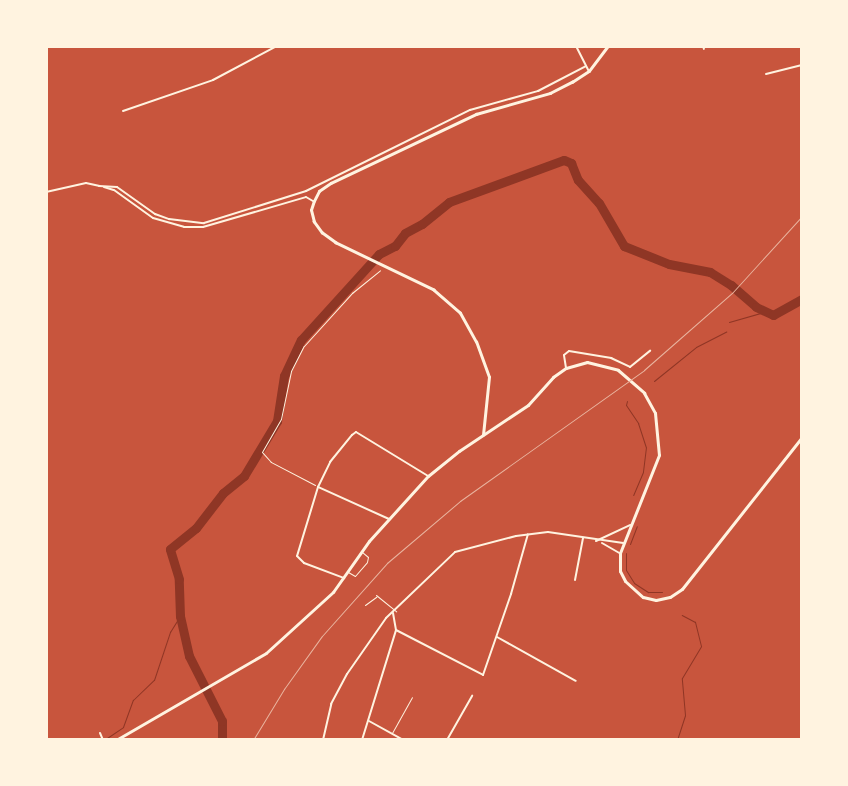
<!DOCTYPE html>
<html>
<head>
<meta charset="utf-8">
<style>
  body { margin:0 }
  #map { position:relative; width:848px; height:786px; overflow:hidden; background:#c8553d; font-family:Ubuntu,sans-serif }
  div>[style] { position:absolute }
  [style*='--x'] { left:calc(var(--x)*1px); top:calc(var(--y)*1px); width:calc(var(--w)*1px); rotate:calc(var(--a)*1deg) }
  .stream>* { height:1px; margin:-0.5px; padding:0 0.5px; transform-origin:0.5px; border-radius:0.5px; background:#8f3625 }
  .river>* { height:9px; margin:-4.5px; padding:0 4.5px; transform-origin:4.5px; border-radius:4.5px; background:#8f3625 }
  .path>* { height:1px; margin:-0.5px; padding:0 0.5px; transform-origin:0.5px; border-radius:0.5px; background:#fff3e0 }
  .service>* { height:1px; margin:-0.5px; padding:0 0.5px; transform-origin:0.5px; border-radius:0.5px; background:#fff3e0 }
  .minor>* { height:2px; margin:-1px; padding:0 1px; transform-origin:1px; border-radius:1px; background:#fff3e0 }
  .tertiary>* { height:2.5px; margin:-1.25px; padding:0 1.25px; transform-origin:1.25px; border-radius:1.25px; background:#fff3e0 }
  .secondary>* { height:3px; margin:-1.5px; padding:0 1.5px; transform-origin:1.5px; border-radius:1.5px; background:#fff3e0 }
  .rail>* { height:1px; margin:-0.5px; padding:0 0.5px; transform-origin:0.5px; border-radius:0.5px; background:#e9b49f }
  span { translate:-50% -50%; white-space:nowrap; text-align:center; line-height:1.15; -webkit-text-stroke:5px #fff3e0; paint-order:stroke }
  .frame { position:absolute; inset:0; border:48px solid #fff3e0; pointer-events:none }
</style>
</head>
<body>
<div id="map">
  <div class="stream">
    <i style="--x:729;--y:322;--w:37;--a:-16"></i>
    <i style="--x:654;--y:381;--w:54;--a:-39"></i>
    <i style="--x:696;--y:347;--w:34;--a:-27"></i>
    <i style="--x:627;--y:401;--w:4;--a:104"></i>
    <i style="--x:626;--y:405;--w:22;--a:56"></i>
    <i style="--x:638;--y:423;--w:25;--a:72"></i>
    <i style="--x:646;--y:447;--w:25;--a:97"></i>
    <i style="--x:643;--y:472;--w:25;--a:113"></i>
    <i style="--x:630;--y:544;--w:19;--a:-69"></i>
    <i style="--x:626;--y:553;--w:17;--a:90"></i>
    <i style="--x:626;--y:570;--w:15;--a:58"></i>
    <i style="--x:634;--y:583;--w:17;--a:33"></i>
    <i style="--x:648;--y:592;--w:14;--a:0"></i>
    <i style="--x:104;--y:740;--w:23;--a:-34"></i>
    <i style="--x:123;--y:727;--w:29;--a:-70"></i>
    <i style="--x:133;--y:700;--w:29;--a:-44"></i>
    <i style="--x:154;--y:680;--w:51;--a:-71.6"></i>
    <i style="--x:170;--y:632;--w:19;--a:-58"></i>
    <i style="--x:677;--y:740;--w:26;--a:-72"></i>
    <i style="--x:685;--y:715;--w:37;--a:-95"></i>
    <i style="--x:682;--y:678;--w:37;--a:-59"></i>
    <i style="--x:701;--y:646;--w:25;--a:-104"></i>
    <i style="--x:695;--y:622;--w:15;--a:-152"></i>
  </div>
  <div class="river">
    <i style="--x:222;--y:740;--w:19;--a:-90"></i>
    <i style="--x:222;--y:721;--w:73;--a:-116.9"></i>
    <i style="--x:189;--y:656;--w:41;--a:-102.7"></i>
    <i style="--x:180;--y:616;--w:37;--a:-92"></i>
    <i style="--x:179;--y:579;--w:31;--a:-107"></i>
    <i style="--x:170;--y:549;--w:33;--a:-39"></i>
    <i style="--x:196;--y:528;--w:44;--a:-52.4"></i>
    <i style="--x:223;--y:493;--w:27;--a:-39"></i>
    <i style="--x:244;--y:476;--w:64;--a:-59"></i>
    <i style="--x:277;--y:421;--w:46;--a:-81.2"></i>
    <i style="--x:284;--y:376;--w:40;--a:-65"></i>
    <i style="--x:301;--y:340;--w:116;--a:-47.8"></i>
    <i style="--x:379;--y:254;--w:18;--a:-27"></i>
    <i style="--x:395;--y:246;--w:16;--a:-52"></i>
    <i style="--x:405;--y:233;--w:19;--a:-28"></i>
    <i style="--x:422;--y:224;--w:35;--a:-39"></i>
    <i style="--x:449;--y:202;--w:122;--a:-20.1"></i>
    <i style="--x:564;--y:160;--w:8;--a:23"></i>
    <i style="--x:571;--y:163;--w:18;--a:68"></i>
    <i style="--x:578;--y:180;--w:31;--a:48"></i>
    <i style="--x:599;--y:203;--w:50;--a:59.8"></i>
    <i style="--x:624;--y:246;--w:48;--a:21.8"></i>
    <i style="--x:669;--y:264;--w:42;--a:11"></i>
    <i style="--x:710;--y:272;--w:25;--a:32"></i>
    <i style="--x:731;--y:285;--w:33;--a:41"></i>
    <i style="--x:756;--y:307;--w:19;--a:25"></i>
    <i style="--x:773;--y:315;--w:33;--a:-29"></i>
  </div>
  <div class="path">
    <i style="--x:315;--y:485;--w:50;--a:-152.4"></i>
    <i style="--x:271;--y:462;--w:13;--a:-132"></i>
    <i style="--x:262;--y:452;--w:38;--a:-60"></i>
    <i style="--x:281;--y:419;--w:49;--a:-78.2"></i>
    <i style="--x:291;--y:371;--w:28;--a:-63"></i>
    <i style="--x:304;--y:346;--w:72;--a:-47.8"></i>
    <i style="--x:352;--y:293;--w:36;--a:-39"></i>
  </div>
  <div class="service">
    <i style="--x:348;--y:572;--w:8;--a:30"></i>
    <i style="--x:355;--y:576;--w:18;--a:-49"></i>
    <i style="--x:367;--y:562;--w:5;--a:-79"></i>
    <i style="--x:368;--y:557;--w:8;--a:-140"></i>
    <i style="--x:376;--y:595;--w:26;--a:39"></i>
    <i style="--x:365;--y:605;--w:14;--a:-36"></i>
    <i style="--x:392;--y:733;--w:41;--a:-60.9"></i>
  </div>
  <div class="minor">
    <i style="--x:576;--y:46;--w:28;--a:63"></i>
    <i style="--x:703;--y:46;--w:3;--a:72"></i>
    <i style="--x:766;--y:74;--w:37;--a:-14"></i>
    <i style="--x:123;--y:111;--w:95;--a:-19"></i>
    <i style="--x:213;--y:80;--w:72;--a:-28"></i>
    <i style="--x:99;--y:186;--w:18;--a:3"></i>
    <i style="--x:117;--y:187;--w:47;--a:35.4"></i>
    <i style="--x:155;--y:214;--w:15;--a:20"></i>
    <i style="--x:169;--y:219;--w:35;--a:7"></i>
    <i style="--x:204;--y:223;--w:107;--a:-17.4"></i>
    <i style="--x:306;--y:191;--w:183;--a:-26.3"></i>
    <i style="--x:470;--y:110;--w:71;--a:-15.6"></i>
    <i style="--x:538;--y:91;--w:54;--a:-27.5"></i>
    <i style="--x:104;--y:187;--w:10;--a:17"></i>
    <i style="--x:114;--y:190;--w:48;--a:35.7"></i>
    <i style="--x:153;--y:218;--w:32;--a:16"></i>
    <i style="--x:184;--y:227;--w:19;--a:0"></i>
    <i style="--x:203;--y:227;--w:107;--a:-16.2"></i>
    <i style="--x:306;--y:197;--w:8;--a:30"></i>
    <i style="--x:46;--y:192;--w:41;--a:-12.7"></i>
    <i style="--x:86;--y:183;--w:14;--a:12"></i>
    <i style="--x:566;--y:368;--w:13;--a:-99"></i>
    <i style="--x:564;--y:355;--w:6;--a:-39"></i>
    <i style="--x:569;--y:351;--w:43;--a:9.5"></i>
    <i style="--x:611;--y:358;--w:21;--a:25"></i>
    <i style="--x:630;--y:367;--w:26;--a:-39"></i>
    <i style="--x:318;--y:487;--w:72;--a:106.9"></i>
    <i style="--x:297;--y:556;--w:10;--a:45"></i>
    <i style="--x:304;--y:563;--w:43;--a:20.6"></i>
    <i style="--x:389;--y:519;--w:78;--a:-155.7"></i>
    <i style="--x:318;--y:487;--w:28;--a:-64"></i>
    <i style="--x:330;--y:462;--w:35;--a:-51"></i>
    <i style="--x:352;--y:435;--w:5;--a:-37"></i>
    <i style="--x:356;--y:432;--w:84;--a:31.4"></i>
    <i style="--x:596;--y:541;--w:38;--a:-25"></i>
    <i style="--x:602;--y:543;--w:20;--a:30"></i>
    <i style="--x:575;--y:580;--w:43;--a:-79.2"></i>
    <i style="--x:393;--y:613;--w:17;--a:80"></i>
    <i style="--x:396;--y:630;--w:98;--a:27.3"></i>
    <i style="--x:483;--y:675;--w:86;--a:-70.9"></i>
    <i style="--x:511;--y:594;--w:62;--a:-74.2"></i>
    <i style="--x:497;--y:637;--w:90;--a:29.1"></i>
    <i style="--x:369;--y:721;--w:39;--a:29"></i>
    <i style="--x:100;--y:733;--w:8;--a:67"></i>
    <i style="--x:323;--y:740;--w:37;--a:-77"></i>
    <i style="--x:331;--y:704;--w:34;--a:-62"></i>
    <i style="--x:347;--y:674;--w:68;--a:-55.1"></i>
    <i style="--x:386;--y:618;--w:95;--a:-43.7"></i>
    <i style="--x:455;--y:552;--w:63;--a:-14.7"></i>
    <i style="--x:516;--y:536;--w:32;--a:-7"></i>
    <i style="--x:548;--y:532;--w:76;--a:8.3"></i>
    <i style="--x:362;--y:740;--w:115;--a:-72.8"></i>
    <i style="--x:447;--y:740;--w:51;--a:-60.4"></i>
  </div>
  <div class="tertiary">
    <i style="--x:483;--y:435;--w:58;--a:-84.1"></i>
    <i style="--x:489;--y:377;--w:37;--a:-110"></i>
    <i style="--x:476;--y:342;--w:33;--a:-119"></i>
    <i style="--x:460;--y:313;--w:35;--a:-139"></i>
    <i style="--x:434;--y:290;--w:109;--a:-154.4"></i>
    <i style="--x:336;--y:243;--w:17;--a:-144"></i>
    <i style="--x:322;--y:233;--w:14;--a:-126"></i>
    <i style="--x:314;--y:222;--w:12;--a:-104"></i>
    <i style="--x:311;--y:210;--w:9;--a:-72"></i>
    <i style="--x:314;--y:201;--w:11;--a:-63"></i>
    <i style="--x:319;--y:191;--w:14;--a:-34"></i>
    <i style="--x:331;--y:183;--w:161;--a:-25.4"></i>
    <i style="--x:476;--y:114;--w:77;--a:-15.8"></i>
    <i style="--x:550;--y:93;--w:25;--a:-27"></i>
    <i style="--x:572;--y:82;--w:20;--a:-33"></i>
    <i style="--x:589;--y:71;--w:31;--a:-53"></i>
  </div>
  <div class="secondary">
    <i style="--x:116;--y:740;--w:173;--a:-30.1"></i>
    <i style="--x:266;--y:653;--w:91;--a:-42.3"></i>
    <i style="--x:333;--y:592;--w:62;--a:-54.8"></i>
    <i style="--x:369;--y:541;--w:88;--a:-47.8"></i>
    <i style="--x:428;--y:476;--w:40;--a:-39"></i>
    <i style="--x:459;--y:451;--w:83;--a:-33.7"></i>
    <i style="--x:528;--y:405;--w:38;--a:-48"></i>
    <i style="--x:553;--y:377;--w:16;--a:-35"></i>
    <i style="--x:566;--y:368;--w:22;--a:-16"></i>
    <i style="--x:587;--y:362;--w:32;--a:14"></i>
    <i style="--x:618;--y:370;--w:35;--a:41"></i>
    <i style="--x:644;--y:393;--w:23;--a:61"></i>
    <i style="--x:655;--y:413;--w:42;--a:84.6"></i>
    <i style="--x:659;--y:455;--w:105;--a:111.7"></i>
    <i style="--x:620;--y:553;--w:18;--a:90"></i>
    <i style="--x:620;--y:571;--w:11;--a:63"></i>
    <i style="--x:625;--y:581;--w:24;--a:42"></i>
    <i style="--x:643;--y:597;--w:13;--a:13"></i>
    <i style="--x:656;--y:600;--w:14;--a:-12"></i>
    <i style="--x:670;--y:597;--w:14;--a:-34"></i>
    <i style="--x:682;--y:589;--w:194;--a:-51.7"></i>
  </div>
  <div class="rail">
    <i style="--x:253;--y:740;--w:60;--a:-58.7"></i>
    <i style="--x:284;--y:689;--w:65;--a:-54.4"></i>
    <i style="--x:322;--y:636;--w:98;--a:-48.3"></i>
    <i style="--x:387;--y:563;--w:96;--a:-40.3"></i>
    <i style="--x:460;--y:501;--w:226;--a:-35.4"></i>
    <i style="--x:644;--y:370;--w:117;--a:-41.2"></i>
    <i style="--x:732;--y:293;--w:104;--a:-47.7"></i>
  </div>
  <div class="frame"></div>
</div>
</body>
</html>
